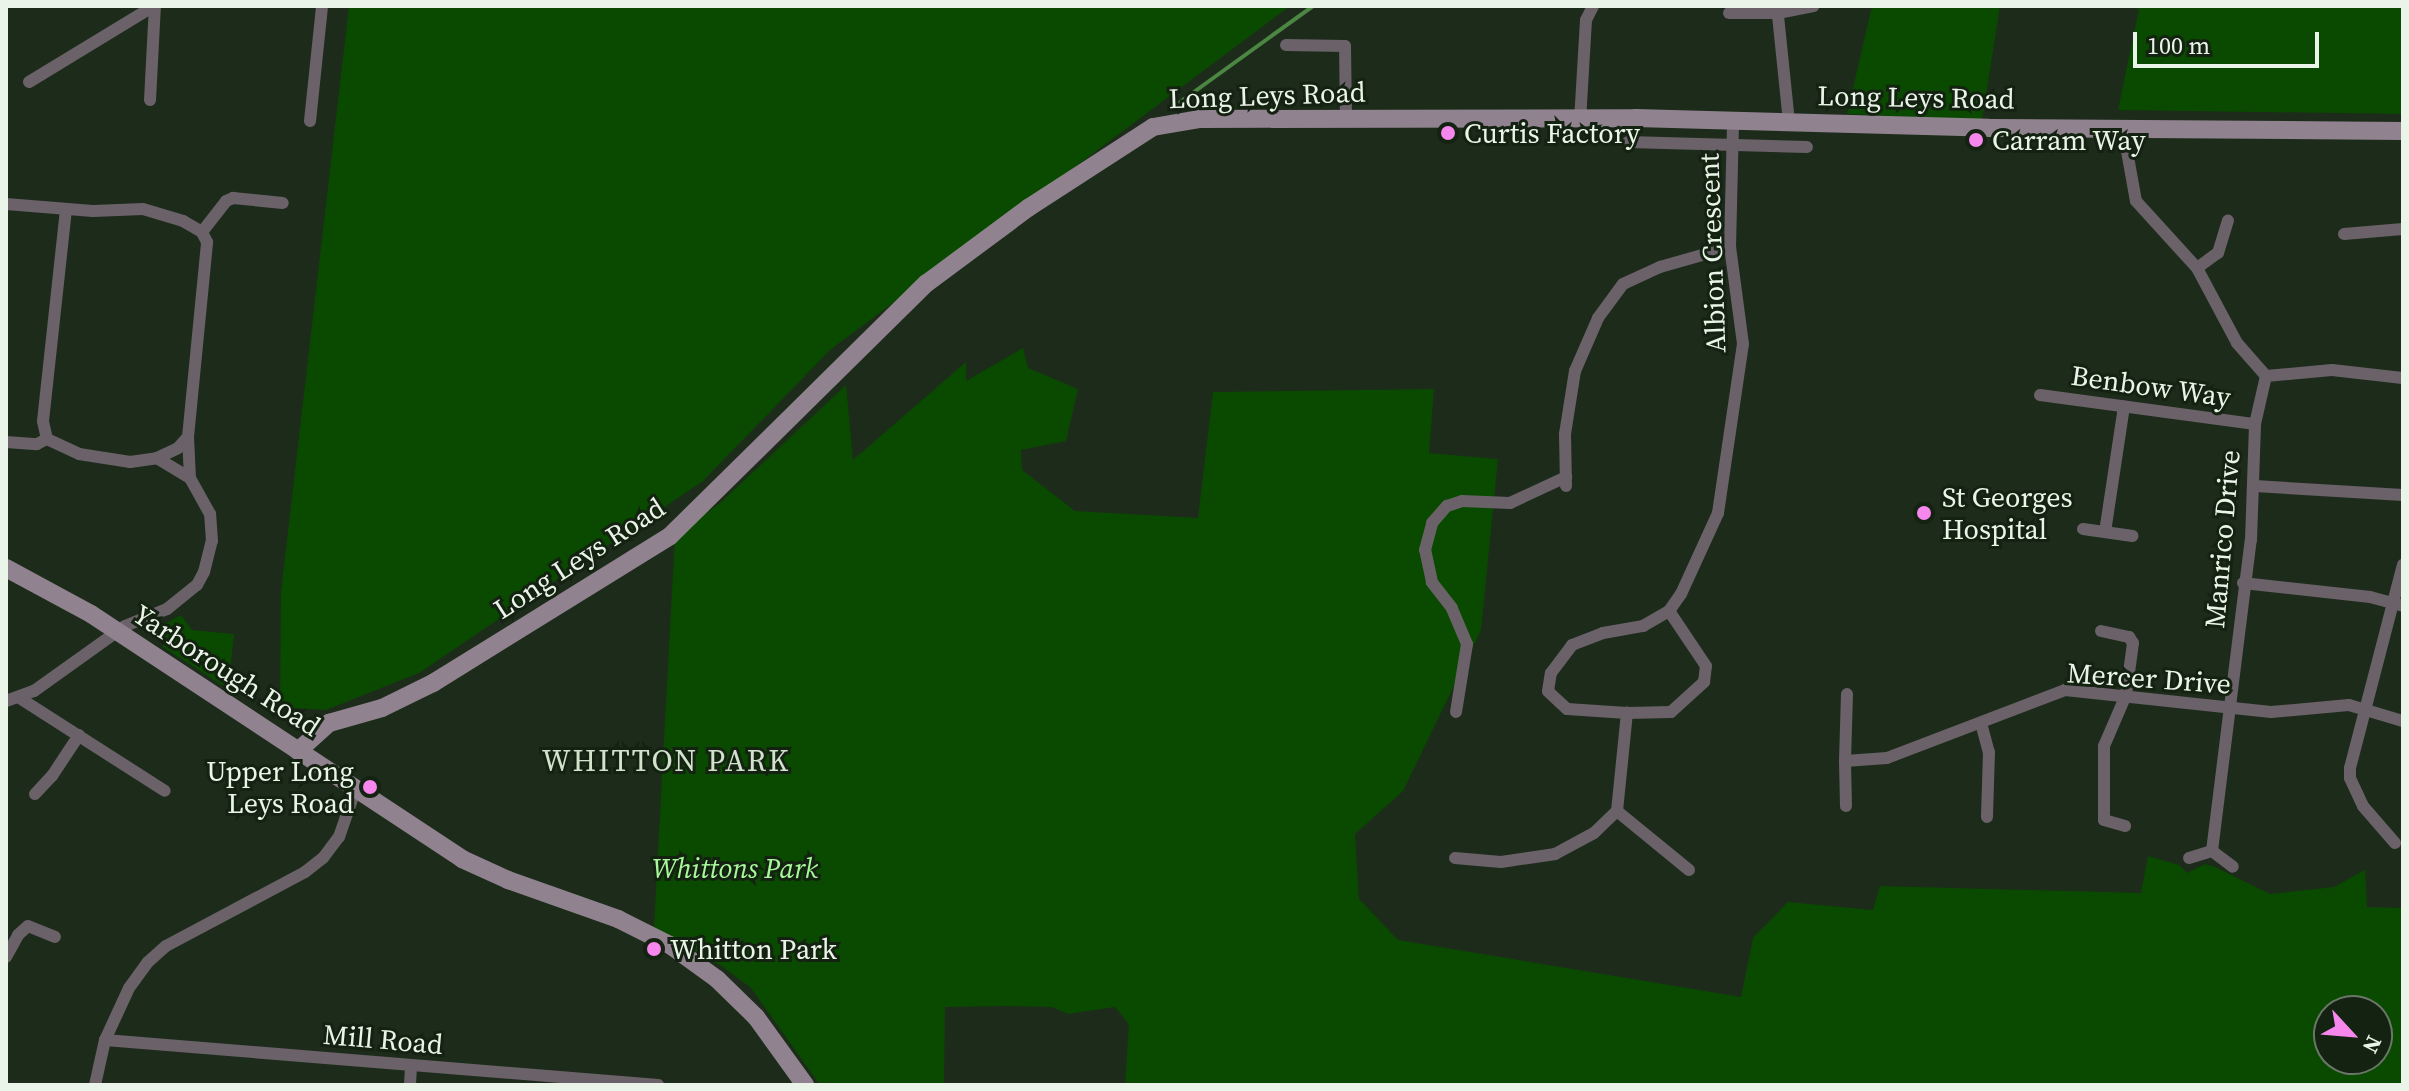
<!DOCTYPE html>
<html>
<head>
<meta charset="utf-8">
<style>
  body { margin:0 }
  #map { position:relative; width:2409px; height:1091px; overflow:hidden; background:#1d2b1b; font-family:"Source Serif 4",serif }
  div>[style] { position:absolute }
  [style*='--x'] { left:calc(var(--x)*1px); top:calc(var(--y)*1px); width:calc(var(--w)*1px); rotate:calc(var(--a)*1deg) }
  .green>* { inset:0; background:#0a4900 }
  .stream>* { height:4px; margin:-2px; padding:0 2px; transform-origin:2px; border-radius:2px; background:#4b8642 }
  .street>* { height:12px; margin:-6px; padding:0 6px; transform-origin:6px; border-radius:6px; background:#6a6169 }
  .secondary>* { height:18px; margin:-9px; padding:0 9px; transform-origin:9px; border-radius:9px; background:#90828e }
  .dots>* { width:22px; height:22px; translate:-50% -50%; box-sizing:border-box; border:4px solid #142211; border-radius:50% }
  span { translate:-50% -50%; white-space:nowrap; text-align:center; line-height:1.15; -webkit-text-stroke:6px #142211; paint-order:stroke }
  .street-label { font-size:28px; color:#ebf4e9 }
  .poi-label { font-size:28px; color:#ebf4e9 }
  .left { translate:0 -50%; text-align:left }
  .right { translate:-100% -50%; text-align:right }
  .park-label { font-size:28px; color:#a8f99b; font-style:italic }
  .neighbourhood-label { font-size:30px; color:#d1e3cd; letter-spacing:2px }
  .frame { position:absolute; inset:0; border:8px solid #ebf4e9; pointer-events:none }
  .north { position:absolute; left:2313px; top:995px; width:80px; height:80px; box-sizing:border-box; background:#142211; border:2px solid #6a7667; border-radius:50%; rotate:116deg; font-size:22px; font-weight:700; line-height:32px; text-align:center; color:#ebf4e9 }
  .north::after { content:''; display:block; margin:auto; width:28px; height:36px; background:#f688ed; clip-path:polygon(50% 0,100% 100%,50% 72%,0 100%) }
  .scale { position:absolute; left:2133px; top:32px; width:186px; height:36px; box-sizing:border-box; border:4px solid #ebf4e9; border-top:0; padding-left:10px; font-size:24px; line-height:28px; white-space:nowrap; color:#ebf4e9; -webkit-text-stroke:6px #142211; paint-order:stroke }
</style>
</head>
<body>
<div id="map">
  <div class="green">
    <i style="clip-path:polygon(349px 6px,1290px 6px,830px 350px,703px 481px,419px 673px,326px 710px,280px 707px,281px 592px)"></i>
    <i style="clip-path:polygon(1872px 6px,2000px 6px,1982px 120px,1847px 114px)"></i>
    <i style="clip-path:polygon(2123px 6px,2403px 6px,2403px 114px,2118px 110px,2139px 9px)"></i>
    <i style="clip-path:polygon(evenodd,1023px 348px,1028px 368px,1078px 389px,1066px 441px,1021px 450px,1022px 470px,1075px 511px,1198px 518px,1213px 392px,1434px 389px,1429px 453px,1498px 459px,1481px 630px,1403px 791px,1355px 834px,1359px 899px,1398px 940px,1741px 997px,1753px 938px,1788px 902px,1873px 910px,1880px 886px,2141px 893px,2148px 856px,2179px 865px,2187px 873px,2205px 864px,2215px 867px,2270px 894px,2334px 887px,2365px 870px,2367px 907px,2403px 908px,2403px 1085px,1125px 1085px,1129px 1024px,1115px 1007px,1068px 1014px,1052px 1007px,1005px 1006px,945px 1007px,944px 1085px,820px 1085px,751px 988px,723px 967px,654px 927px,675px 535px,720px 503px,846px 385px,853px 460px,966px 362px,966px 381px,1023px 348px,2329px 1011px,2377px 1011px,2377px 1059px,2329px 1059px,2329px 1011px)"></i>
    <i style="clip-path:polygon(181px 615px,192px 630px,234px 634px,228px 689px,163px 647px,165px 624px)"></i>
  </div>
  <div class="stream">
    <i style="--x:1180;--y:102;--w:164;--a:-35.8"></i>
  </div>
  <div class="street">
    <i style="--x:1777;--y:6;--w:117;--a:84.1"></i>
    <i style="--x:1729;--y:13;--w:49;--a:0"></i>
    <i style="--x:1778;--y:13;--w:36;--a:-11"></i>
    <i style="--x:1286;--y:45;--w:59;--a:1"></i>
    <i style="--x:1345;--y:46;--w:73;--a:89.2"></i>
    <i style="--x:29;--y:82;--w:146;--a:-31.3"></i>
    <i style="--x:150;--y:100;--w:94;--a:-87"></i>
    <i style="--x:310;--y:121;--w:116;--a:-84"></i>
    <i style="--x:1580;--y:121;--w:101;--a:-86.6"></i>
    <i style="--x:1586;--y:20;--w:16;--a:-63"></i>
    <i style="--x:2123;--y:129;--w:73;--a:79.8"></i>
    <i style="--x:2136;--y:201;--w:91;--a:47.7"></i>
    <i style="--x:2197;--y:268;--w:85;--a:61.9"></i>
    <i style="--x:2237;--y:343;--w:44;--a:48.7"></i>
    <i style="--x:2266;--y:376;--w:66;--a:-5.2"></i>
    <i style="--x:2332;--y:370;--w:71;--a:6.4"></i>
    <i style="--x:1628;--y:142;--w:179;--a:1.6"></i>
    <i style="--x:6;--y:204;--w:87;--a:4.6"></i>
    <i style="--x:93;--y:211;--w:50;--a:-2.3"></i>
    <i style="--x:143;--y:209;--w:42;--a:16.7"></i>
    <i style="--x:183;--y:221;--w:22;--a:30"></i>
    <i style="--x:202;--y:232;--w:39;--a:-52"></i>
    <i style="--x:226;--y:201;--w:8;--a:-23"></i>
    <i style="--x:233;--y:198;--w:50;--a:5.7"></i>
    <i style="--x:2344;--y:234;--w:59;--a:-4.8"></i>
    <i style="--x:2197;--y:268;--w:26;--a:-36"></i>
    <i style="--x:2218;--y:253;--w:34;--a:-73"></i>
    <i style="--x:2040;--y:395;--w:217;--a:7.7"></i>
    <i style="--x:47;--y:439;--w:18;--a:-103"></i>
    <i style="--x:43;--y:421;--w:212;--a:-83.8"></i>
    <i style="--x:47;--y:439;--w:35;--a:25"></i>
    <i style="--x:79;--y:454;--w:52;--a:8.9"></i>
    <i style="--x:130;--y:462;--w:27;--a:-8"></i>
    <i style="--x:157;--y:458;--w:23;--a:-25"></i>
    <i style="--x:178;--y:448;--w:15;--a:-48"></i>
    <i style="--x:6;--y:442;--w:31;--a:4"></i>
    <i style="--x:37;--y:444;--w:11;--a:-27"></i>
    <i style="--x:190;--y:478;--w:41;--a:-92.8"></i>
    <i style="--x:188;--y:437;--w:196;--a:-84.4"></i>
    <i style="--x:207;--y:242;--w:11;--a:-117"></i>
    <i style="--x:1566;--y:486;--w:52;--a:-91.1"></i>
    <i style="--x:1565;--y:434;--w:64;--a:-81"></i>
    <i style="--x:1575;--y:371;--w:58;--a:-66.5"></i>
    <i style="--x:1598;--y:318;--w:42;--a:-53.7"></i>
    <i style="--x:1623;--y:284;--w:41;--a:-24.7"></i>
    <i style="--x:1660;--y:267;--w:73;--a:-15.9"></i>
    <i style="--x:2255;--y:486;--w:148;--a:3.5"></i>
    <i style="--x:2083;--y:529;--w:50;--a:8"></i>
    <i style="--x:2105;--y:532;--w:127;--a:-81.4"></i>
    <i style="--x:2243;--y:583;--w:128;--a:6.3"></i>
    <i style="--x:2370;--y:597;--w:34;--a:15"></i>
    <i style="--x:2101;--y:631;--w:29;--a:12"></i>
    <i style="--x:2129;--y:637;--w:7;--a:56"></i>
    <i style="--x:2133;--y:643;--w:52;--a:97.7"></i>
    <i style="--x:2126;--y:695;--w:56;--a:113.3"></i>
    <i style="--x:2104;--y:746;--w:74;--a:90"></i>
    <i style="--x:2104;--y:820;--w:22;--a:16"></i>
    <i style="--x:18;--y:697;--w:174;--a:32.6"></i>
    <i style="--x:6;--y:701;--w:30;--a:-20"></i>
    <i style="--x:34;--y:691;--w:112;--a:-35.5"></i>
    <i style="--x:125;--y:626;--w:45;--a:-22"></i>
    <i style="--x:167;--y:609;--w:38;--a:-39"></i>
    <i style="--x:197;--y:585;--w:15;--a:-62"></i>
    <i style="--x:204;--y:572;--w:32;--a:-76"></i>
    <i style="--x:212;--y:541;--w:27;--a:-94"></i>
    <i style="--x:210;--y:514;--w:41;--a:-119.1"></i>
    <i style="--x:190;--y:478;--w:39;--a:-149"></i>
    <i style="--x:1456;--y:712;--w:69;--a:-80.8"></i>
    <i style="--x:1467;--y:644;--w:39;--a:-113"></i>
    <i style="--x:1452;--y:608;--w:33;--a:-128"></i>
    <i style="--x:1432;--y:582;--w:33;--a:-102"></i>
    <i style="--x:1425;--y:550;--w:28;--a:-75"></i>
    <i style="--x:1432;--y:523;--w:23;--a:-49"></i>
    <i style="--x:1447;--y:506;--w:16;--a:-18"></i>
    <i style="--x:1462;--y:501;--w:48;--a:2.4"></i>
    <i style="--x:1510;--y:503;--w:62;--a:-24.9"></i>
    <i style="--x:1627;--y:713;--w:60;--a:-176.2"></i>
    <i style="--x:1567;--y:709;--w:26;--a:-137"></i>
    <i style="--x:1548;--y:691;--w:18;--a:-81"></i>
    <i style="--x:1551;--y:673;--w:35;--a:-53"></i>
    <i style="--x:1572;--y:645;--w:33;--a:-21"></i>
    <i style="--x:1603;--y:633;--w:41;--a:-9.9"></i>
    <i style="--x:1643;--y:626;--w:30;--a:-30"></i>
    <i style="--x:1981;--y:723;--w:30;--a:75"></i>
    <i style="--x:1989;--y:752;--w:65;--a:91.8"></i>
    <i style="--x:1845;--y:761;--w:67;--a:-88.3"></i>
    <i style="--x:35;--y:794;--w:25;--a:-47"></i>
    <i style="--x:52;--y:776;--w:49;--a:-56.6"></i>
    <i style="--x:1846;--y:806;--w:45;--a:-91.3"></i>
    <i style="--x:1845;--y:761;--w:42;--a:-4.1"></i>
    <i style="--x:1887;--y:758;--w:191;--a:-20.9"></i>
    <i style="--x:2065;--y:690;--w:207;--a:6.1"></i>
    <i style="--x:2271;--y:712;--w:78;--a:-5.1"></i>
    <i style="--x:2349;--y:705;--w:56;--a:16.5"></i>
    <i style="--x:2395;--y:843;--w:49;--a:-130.9"></i>
    <i style="--x:2363;--y:806;--w:31;--a:-115"></i>
    <i style="--x:2350;--y:778;--w:10;--a:-90"></i>
    <i style="--x:2350;--y:768;--w:210;--a:-75.4"></i>
    <i style="--x:2212;--y:851;--w:313;--a:-82.9"></i>
    <i style="--x:2251;--y:540;--w:116;--a:-88"></i>
    <i style="--x:2255;--y:424;--w:49;--a:-77.1"></i>
    <i style="--x:1455;--y:858;--w:46;--a:5"></i>
    <i style="--x:1501;--y:862;--w:55;--a:-8.4"></i>
    <i style="--x:1555;--y:854;--w:44;--a:-28.3"></i>
    <i style="--x:1594;--y:833;--w:32;--a:-44"></i>
    <i style="--x:2189;--y:858;--w:24;--a:-17"></i>
    <i style="--x:2212;--y:851;--w:26;--a:37"></i>
    <i style="--x:1689;--y:870;--w:93;--a:-140.7"></i>
    <i style="--x:1617;--y:811;--w:99;--a:-84.2"></i>
    <i style="--x:1627;--y:713;--w:44;--a:-1.3"></i>
    <i style="--x:1671;--y:712;--w:45;--a:-42.3"></i>
    <i style="--x:1704;--y:682;--w:16;--a:-83"></i>
    <i style="--x:1706;--y:666;--w:66;--a:-123.9"></i>
    <i style="--x:1669;--y:611;--w:21;--a:-55"></i>
    <i style="--x:1681;--y:594;--w:89;--a:-65.4"></i>
    <i style="--x:1718;--y:513;--w:171;--a:-81.6"></i>
    <i style="--x:1743;--y:344;--w:98;--a:-97.6"></i>
    <i style="--x:1730;--y:247;--w:126;--a:-88.6"></i>
    <i style="--x:6;--y:957;--w:25;--a:-61"></i>
    <i style="--x:18;--y:935;--w:13;--a:-42"></i>
    <i style="--x:28;--y:926;--w:29;--a:22"></i>
    <i style="--x:105;--y:1040;--w:555;--a:4.65"></i>
    <i style="--x:95;--y:1085;--w:46;--a:-77.5"></i>
    <i style="--x:105;--y:1040;--w:57;--a:-65.2"></i>
    <i style="--x:129;--y:988;--w:32;--a:-54"></i>
    <i style="--x:148;--y:962;--w:24;--a:-42"></i>
    <i style="--x:166;--y:946;--w:157;--a:-28"></i>
    <i style="--x:305;--y:872;--w:23;--a:-38"></i>
    <i style="--x:323;--y:858;--w:26;--a:-53"></i>
    <i style="--x:339;--y:837;--w:52;--a:-70.9"></i>
    <i style="--x:410;--y:1085;--w:19;--a:-87"></i>
  </div>
  <div class="secondary">
    <i style="--x:6;--y:568;--w:97;--a:28.4"></i>
    <i style="--x:91;--y:614;--w:445;--a:33.4"></i>
    <i style="--x:462;--y:859;--w:51;--a:24.5"></i>
    <i style="--x:508;--y:880;--w:117;--a:19.5"></i>
    <i style="--x:618;--y:919;--w:58;--a:26.6"></i>
    <i style="--x:670;--y:945;--w:58;--a:35.9"></i>
    <i style="--x:717;--y:979;--w:54;--a:44.3"></i>
    <i style="--x:756;--y:1017;--w:84;--a:54.2"></i>
    <i style="--x:298;--y:751;--w:42;--a:-42.1"></i>
    <i style="--x:329;--y:723;--w:55;--a:-15.8"></i>
    <i style="--x:382;--y:708;--w:57;--a:-26.1"></i>
    <i style="--x:433;--y:683;--w:279;--a:-31.8"></i>
    <i style="--x:670;--y:536;--w:361;--a:-44.6"></i>
    <i style="--x:927;--y:283;--w:126;--a:-36.6"></i>
    <i style="--x:1028;--y:208;--w:149;--a:-32.9"></i>
    <i style="--x:1153;--y:127;--w:48;--a:-9.7"></i>
    <i style="--x:1200;--y:119;--w:436;--a:-0.1"></i>
    <i style="--x:1636;--y:118;--w:353;--a:1.6"></i>
    <i style="--x:1989;--y:128;--w:414;--a:0.4"></i>
  </div>
  <div class="dots">
    <i style="left:1448px;top:133px;background:#f688ed"></i>
    <i style="left:1976px;top:140px;background:#f688ed"></i>
    <i style="left:1924px;top:513px;background:#f688ed"></i>
    <i style="left:370px;top:787px;background:#f688ed"></i>
    <i style="left:654px;top:949px;background:#f688ed"></i>
  </div>
  <div class="street-label">
    <span style="left:1267px;top:95px;rotate:-2deg">Long Leys Road</span>
    <span style="left:1916px;top:97px;rotate:1deg">Long Leys Road</span>
    <span style="left:1712px;top:253px;rotate:-92deg">Albion Crescent</span>
    <span style="left:2151px;top:386px;rotate:8deg">Benbow Way</span>
    <span style="left:2222px;top:539px;rotate:-85deg">Manrico Drive</span>
    <span style="left:579px;top:558px;rotate:-33deg">Long Leys Road</span>
    <span style="left:227px;top:670px;rotate:33deg">Yarborough Road</span>
    <span style="left:2149px;top:678px;rotate:4deg">Mercer Drive</span>
    <span style="left:383px;top:1039px;rotate:5deg">Mill Road</span>
  </div>
  <div class="poi-label">
    <span class="left" style="left:1464px;top:133px">Curtis Factory</span>
    <span class="left" style="left:1992px;top:140px">Carram Way</span>
    <span class="left" style="left:1942px;top:513px">St Georges<br>Hospital</span>
    <span class="right" style="left:354px;top:787px">Upper Long<br>Leys Road</span>
    <span class="left" style="left:670px;top:949px">Whitton Park</span>
  </div>
  <div class="park-label">
    <span style="left:735px;top:868px">Whittons Park</span>
  </div>
  <div class="neighbourhood-label">
    <span style="left:666px;top:761px">WHITTON PARK</span>
  </div>
  <div class="frame"></div>
  <div class="north">N</div>
  <div class="scale">100 m</div>
</div>
</body>
</html>
